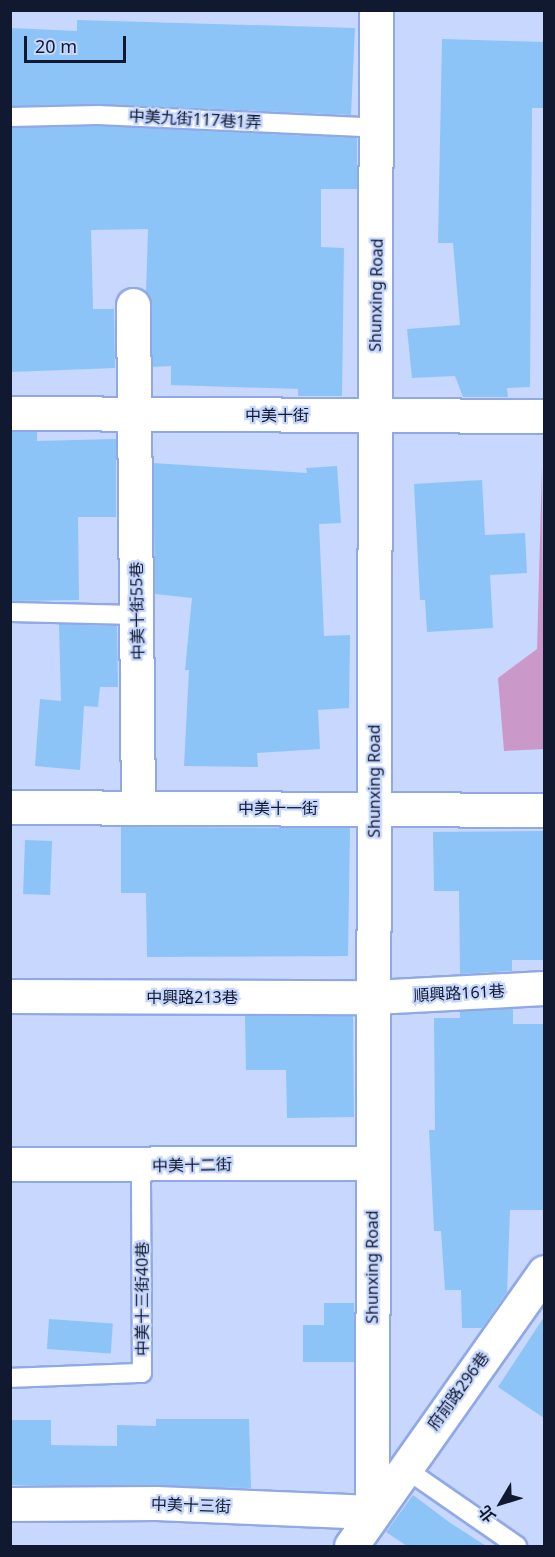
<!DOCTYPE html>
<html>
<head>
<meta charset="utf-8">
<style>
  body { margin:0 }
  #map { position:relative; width:555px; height:1557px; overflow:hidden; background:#c7d7fd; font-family:"Noto Sans","Noto Sans TC",sans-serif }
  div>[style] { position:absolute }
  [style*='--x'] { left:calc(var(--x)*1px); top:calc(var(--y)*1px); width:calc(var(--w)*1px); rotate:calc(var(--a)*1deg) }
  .water>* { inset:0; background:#cb98ca }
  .building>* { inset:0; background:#8cc4f7; transform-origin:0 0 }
  .roads { filter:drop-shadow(2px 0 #90a9e6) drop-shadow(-2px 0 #90a9e6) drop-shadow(0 2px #90a9e6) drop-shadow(0 -2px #90a9e6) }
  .service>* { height:18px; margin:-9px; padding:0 9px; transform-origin:9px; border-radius:9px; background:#fff }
  .minor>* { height:33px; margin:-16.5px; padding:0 16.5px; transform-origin:16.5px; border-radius:16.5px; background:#fff }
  span { translate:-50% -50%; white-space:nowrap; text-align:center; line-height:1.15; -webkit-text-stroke:4.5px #c7d7fd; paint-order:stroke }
  .street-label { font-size:16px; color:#101930 }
  .frame { position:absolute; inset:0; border:12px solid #101930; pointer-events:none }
  .north { position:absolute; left:471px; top:1473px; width:60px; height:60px; -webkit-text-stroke:4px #c7d7fd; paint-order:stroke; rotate:232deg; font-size:16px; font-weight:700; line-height:24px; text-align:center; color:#101930 }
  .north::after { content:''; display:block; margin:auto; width:21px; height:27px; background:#101930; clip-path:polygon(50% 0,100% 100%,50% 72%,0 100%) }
  .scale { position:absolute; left:24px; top:36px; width:102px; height:27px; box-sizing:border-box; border:3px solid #101930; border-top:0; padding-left:8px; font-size:18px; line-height:21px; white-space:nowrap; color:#101930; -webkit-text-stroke:4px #c7d7fd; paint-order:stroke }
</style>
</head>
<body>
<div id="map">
  <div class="water">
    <i style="clip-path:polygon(542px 465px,544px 749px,504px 751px,498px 678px,537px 649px)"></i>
  </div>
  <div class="building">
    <i style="clip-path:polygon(77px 20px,355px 28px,351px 115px,99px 104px,10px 106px,10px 28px,77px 31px)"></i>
    <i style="clip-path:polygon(442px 39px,544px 42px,544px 108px,532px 108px,530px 387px,507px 388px,508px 397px,463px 397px,455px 376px,412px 378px,407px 329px,460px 325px,453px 243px,438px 243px)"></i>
    <i style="clip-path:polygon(98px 126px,357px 138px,357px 189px,321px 189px,321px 247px,344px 248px,342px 396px,298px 396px,298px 389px,171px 385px,171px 366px,152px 367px,152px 305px,146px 293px,148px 229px,91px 230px,93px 309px,114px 309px,115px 368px,10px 372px,10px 128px)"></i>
    <i style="clip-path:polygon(10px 432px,37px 432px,37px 441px,116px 439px,116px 517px,78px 517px,79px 600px,10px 601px)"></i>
    <i style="clip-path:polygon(153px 463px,307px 473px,306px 468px,337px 466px,341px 523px,319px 524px,324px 636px,350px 635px,349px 708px,318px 710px,320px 749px,257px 753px,258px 767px,184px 766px,189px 670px,185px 670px,192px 598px,155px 594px)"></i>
    <i style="clip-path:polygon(482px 480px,485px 535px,525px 533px,527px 573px,490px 575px,493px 628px,427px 632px,425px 600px,420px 600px,414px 484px)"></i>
    <i style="clip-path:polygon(59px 624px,117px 626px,118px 687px,100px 687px,98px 707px,84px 706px,80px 770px,35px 766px,40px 699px,61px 701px)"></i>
    <i style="clip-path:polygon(121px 827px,350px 828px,348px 956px,147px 957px,146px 893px,121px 893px)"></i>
    <i style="clip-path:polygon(544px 831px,544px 960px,512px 960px,512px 971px,460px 974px,459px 891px,434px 891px,433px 832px)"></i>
    <i style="left:25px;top:840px;width:27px;height:54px;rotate:2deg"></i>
    <i style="clip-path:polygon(513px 1008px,513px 1024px,544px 1024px,544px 1210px,510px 1210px,507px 1292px,482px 1328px,462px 1328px,461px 1290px,445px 1290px,441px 1231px,434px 1231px,429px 1130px,435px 1130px,434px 1018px,460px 1018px,460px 1011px)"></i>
    <i style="clip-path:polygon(245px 1015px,353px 1016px,354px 1117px,287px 1118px,286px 1070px,246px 1070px)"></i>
    <i style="clip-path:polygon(324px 1303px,354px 1303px,354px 1362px,303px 1362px,303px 1325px,324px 1325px)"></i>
    <i style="clip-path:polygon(544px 1317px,544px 1418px,498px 1387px)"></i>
    <i style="left:49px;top:1319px;width:64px;height:30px;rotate:4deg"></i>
    <i style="clip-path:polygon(156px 1419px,249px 1419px,251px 1488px,10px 1485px,10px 1420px,51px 1420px,51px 1445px,117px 1446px,117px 1425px,156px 1426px)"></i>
    <i style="clip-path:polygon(413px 1495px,449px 1522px,486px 1546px,407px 1546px,386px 1532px)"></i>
  </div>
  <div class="roads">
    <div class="service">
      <i style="--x:10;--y:117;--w:88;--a:-1.3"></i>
      <i style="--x:98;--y:115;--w:281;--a:2.6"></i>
      <i style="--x:10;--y:612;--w:127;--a:1.4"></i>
      <i style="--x:10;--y:1378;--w:132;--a:-2.2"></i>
      <i style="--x:142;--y:1373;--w:208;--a:-90.3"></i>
      <i style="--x:403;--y:1467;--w:139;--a:34.7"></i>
    </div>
    <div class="minor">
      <i style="--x:133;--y:305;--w:502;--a:89.43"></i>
      <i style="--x:10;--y:413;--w:534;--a:0.32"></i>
      <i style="--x:10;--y:807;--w:534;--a:0.32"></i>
      <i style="--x:10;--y:996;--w:363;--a:0.2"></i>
      <i style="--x:373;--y:997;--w:171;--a:-3"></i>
      <i style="--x:10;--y:1164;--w:363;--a:-0.2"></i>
      <i style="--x:10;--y:1504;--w:146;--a:-0.4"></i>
      <i style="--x:156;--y:1503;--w:216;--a:2.4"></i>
      <i style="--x:372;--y:1512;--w:1502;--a:-89.85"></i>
      <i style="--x:351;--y:1546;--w:335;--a:-54.8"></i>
    </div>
  </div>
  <div class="street-label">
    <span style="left:195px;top:119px;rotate:3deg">中美九街117巷1弄</span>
    <span style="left:376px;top:295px;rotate:-89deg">Shunxing Road</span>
    <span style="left:277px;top:415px">中美十街</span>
    <span style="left:137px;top:611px;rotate:-91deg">中美十街55巷</span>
    <span style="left:374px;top:781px;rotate:-90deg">Shunxing Road</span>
    <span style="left:278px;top:808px">中美十一街</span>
    <span style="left:459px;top:993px;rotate:-3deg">順興路161巷</span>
    <span style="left:192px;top:997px">中興路213巷</span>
    <span style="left:192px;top:1165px;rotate:-1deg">中美十二街</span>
    <span style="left:372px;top:1267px;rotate:-90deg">Shunxing Road</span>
    <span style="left:142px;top:1299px;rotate:-90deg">中美十三街40巷</span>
    <span style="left:458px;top:1391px;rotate:-54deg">府前路296巷</span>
    <span style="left:191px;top:1505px;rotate:2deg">中美十三街</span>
  </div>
  <div class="frame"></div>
  <div class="north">北</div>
  <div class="scale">20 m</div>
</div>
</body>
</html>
